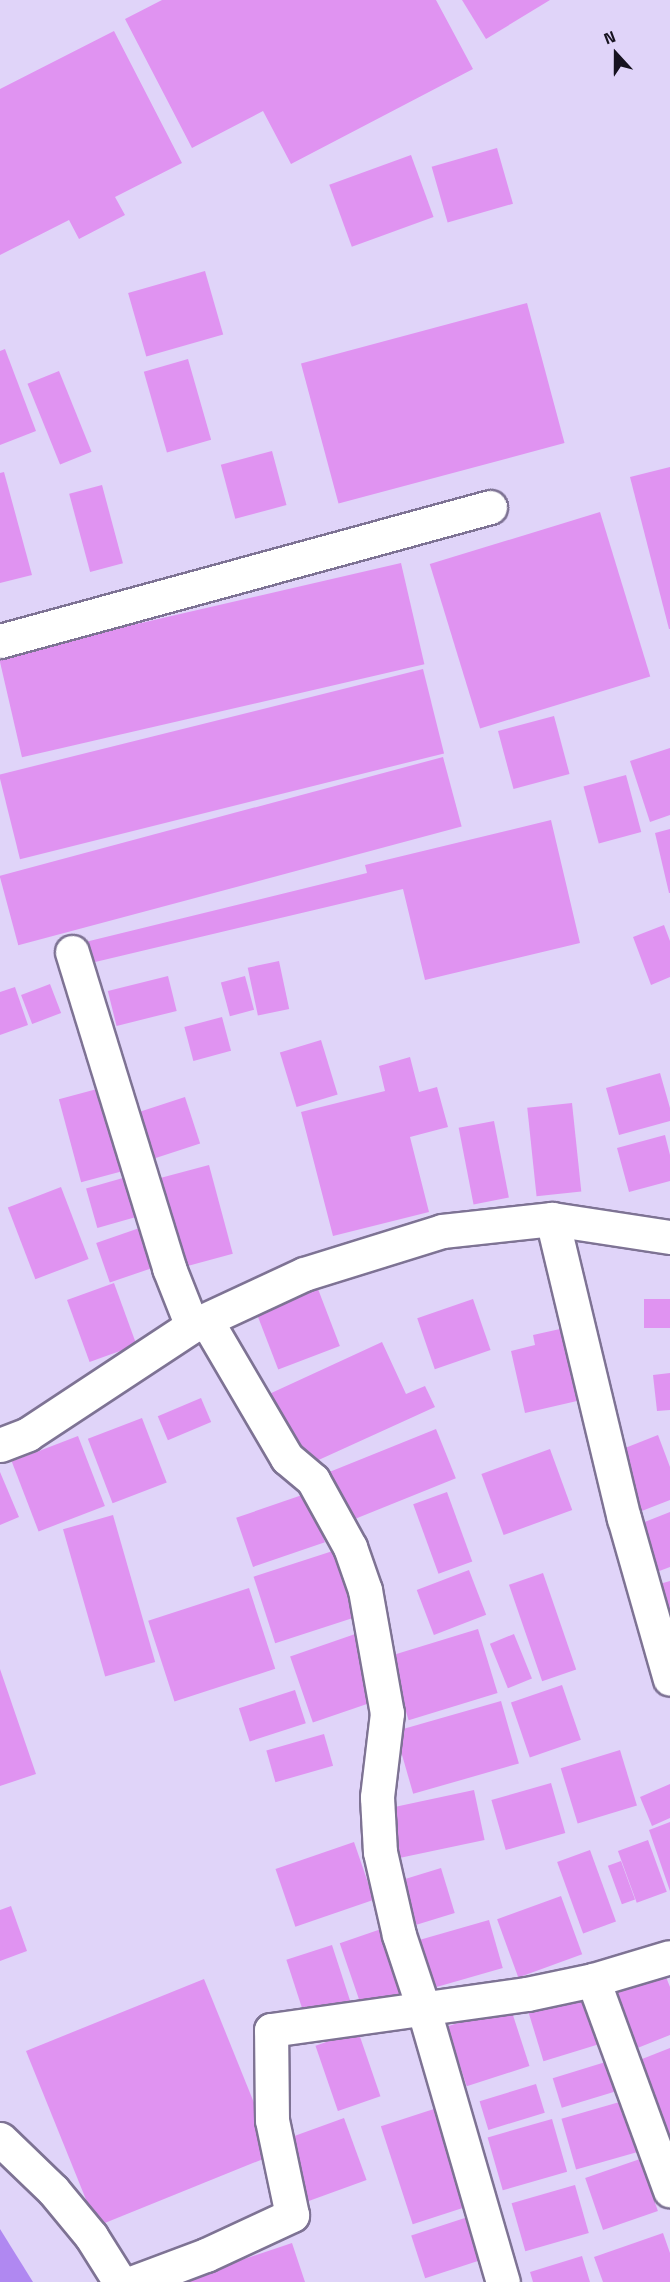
<!DOCTYPE html>
<html>
<head>
<meta charset="utf-8">
<style>
  body { margin:0 }
  #map { position:relative; width:670px; height:2282px; overflow:hidden; background:#e0d4f9; font-family:"Titillium Web",sans-serif }
  div>[style] { position:absolute }
  [style*='--x'] { left:calc(var(--x)*1px); top:calc(var(--y)*1px); width:calc(var(--w)*1px); rotate:calc(var(--a)*1deg) }
  .water>* { inset:0; background:#b088f1 }
  .building>* { inset:0; background:#e093f1; transform-origin:0 0 }
  .roads { filter:drop-shadow(2px 0 #7e7394) drop-shadow(-2px 0 #7e7394) drop-shadow(0 2px #7e7394) drop-shadow(0 -2px #7e7394) }
  .minor>* { height:33px; margin:-16.5px; padding:0 16.5px; transform-origin:16.5px; border-radius:16.5px; background:#fff }
  .major>* { height:33px; margin:-16.5px; padding:0 16.5px; transform-origin:16.5px; border-radius:16.5px; background:#fff }
  span { translate:-50% -50%; white-space:nowrap; text-align:center; line-height:1.15; -webkit-text-stroke:6px #e0d4f9; paint-order:stroke }
  .north { position:absolute; left:586px; top:24px; width:60px; height:60px; -webkit-text-stroke:4px #e0d4f9; paint-order:stroke; rotate:339deg; font-size:16px; font-weight:700; line-height:24px; text-align:center; color:#171320 }
  .north::after { content:''; display:block; margin:auto; width:21px; height:27px; background:#171320; clip-path:polygon(50% 0,100% 100%,50% 72%,0 100%) }
</style>
</head>
<body>
<div id="map">
  <div class="water">
    <i style="clip-path:polygon(0 2229px,33px 2282px,0 2282px)"></i>
  </div>
  <div class="building">
    <i style="clip-path:polygon(162px 0,436px 0,473px 69px,291px 164px,263px 111px,192px 148px,125px 19px)"></i>
    <i style="clip-path:polygon(462px 0,550px 0,486px 39px)"></i>
    <i style="clip-path:polygon(114px 31px,182px 163px,115px 197px,125px 215px,79px 239px,69px 220px,0 255px,0 89px)"></i>
    <i style="left:497px;top:148px;width:58px;height:68px;rotate:74deg"></i>
    <i style="left:411px;top:155px;width:66px;height:87px;rotate:70deg"></i>
    <i style="left:205px;top:271px;width:66px;height:80px;rotate:74deg"></i>
    <i style="left:527px;top:303px;width:145px;height:234px;rotate:75deg"></i>
    <i style="clip-path:polygon(5px 349px,36px 431px,0 445px,0 351px)"></i>
    <i style="left:188px;top:359px;width:84px;height:46px;rotate:74deg"></i>
    <i style="left:59px;top:371px;width:87px;height:34px;rotate:68deg"></i>
    <i style="left:272px;top:451px;width:56px;height:53px;rotate:75deg"></i>
    <i style="clip-path:polygon(670px 467px,670px 629px,669px 629px,630px 477px)"></i>
    <i style="clip-path:polygon(4px 472px,32px 575px,0 583px,0 473px)"></i>
    <i style="left:102px;top:485px;width:81px;height:34px;rotate:75deg"></i>
    <i style="left:600px;top:512px;width:172px;height:178px;rotate:73deg"></i>
    <i style="left:401px;top:563px;width:104px;height:413px;rotate:77deg"></i>
    <i style="left:423px;top:669px;width:87px;height:437px;rotate:76deg"></i>
    <i style="left:554px;top:716px;width:60px;height:58px;rotate:75deg"></i>
    <i style="clip-path:polygon(670px 748px,670px 815px,650px 822px,630px 761px)"></i>
    <i style="left:443px;top:757px;width:72px;height:459px;rotate:75deg"></i>
    <i style="left:626px;top:775px;width:59px;height:44px;rotate:75deg"></i>
    <i style="clip-path:polygon(551px 820px,580px 943px,425px 980px,403px 889px,91px 963px,73px 945px,367px 873px,365px 865px)"></i>
    <i style="clip-path:polygon(670px 829px,670px 893px,669px 893px,655px 833px)"></i>
    <i style="clip-path:polygon(664px 925px,670px 941px,670px 977px,651px 985px,633px 937px)"></i>
    <i style="left:279px;top:961px;width:49px;height:32px;rotate:78deg"></i>
    <i style="left:168px;top:976px;width:36px;height:62px;rotate:76deg"></i>
    <i style="left:245px;top:976px;width:35px;height:25px;rotate:75deg"></i>
    <i style="left:50px;top:984px;width:31px;height:31px;rotate:69deg"></i>
    <i style="clip-path:polygon(15px 987px,28px 1025px,0 1035px,0 992px)"></i>
    <i style="left:222px;top:1017px;width:35px;height:39px;rotate:75deg"></i>
    <i style="left:321px;top:1040px;width:57px;height:43px;rotate:73deg"></i>
    <i style="clip-path:polygon(410px 1057px,419px 1092px,437px 1087px,448px 1127px,410px 1137px,429px 1212px,333px 1236px,301px 1112px,385px 1091px,379px 1066px)"></i>
    <i style="clip-path:polygon(660px 1073px,670px 1108px,670px 1121px,619px 1135px,606px 1088px)"></i>
    <i style="left:112px;top:1085px;width:86px;height:55px;rotate:75deg"></i>
    <i style="left:185px;top:1097px;width:49px;height:62px;rotate:72deg"></i>
    <i style="left:572px;top:1103px;width:89px;height:45px;rotate:84deg"></i>
    <i style="left:494px;top:1121px;width:78px;height:36px;rotate:79deg"></i>
    <i style="clip-path:polygon(665px 1135px,670px 1155px,670px 1181px,629px 1192px,617px 1148px)"></i>
    <i style="left:209px;top:1165px;width:92px;height:64px;rotate:75deg"></i>
    <i style="left:137px;top:1174px;width:41px;height:53px;rotate:74deg"></i>
    <i style="left:61px;top:1187px;width:77px;height:57px;rotate:69deg"></i>
    <i style="left:151px;top:1224px;width:42px;height:58px;rotate:71deg"></i>
    <i style="left:114px;top:1283px;width:66px;height:50px;rotate:70deg"></i>
    <i style="left:318px;top:1289px;width:61px;height:66px;rotate:69deg"></i>
    <i style="left:473px;top:1299px;width:54px;height:59px;rotate:71deg"></i>
    <i style="left:670px;top:1299px;width:29px;height:26px;rotate:90deg"></i>
    <i style="clip-path:polygon(560px 1329px,577px 1401px,525px 1413px,511px 1351px,535px 1345px,533px 1335px)"></i>
    <i style="clip-path:polygon(382px 1342px,406px 1394px,425px 1386px,435px 1407px,301px 1468px,267px 1395px)"></i>
    <i style="clip-path:polygon(670px 1373px,670px 1410px,657px 1411px,653px 1375px)"></i>
    <i style="left:201px;top:1398px;width:26px;height:47px;rotate:67deg"></i>
    <i style="left:142px;top:1418px;width:69px;height:58px;rotate:69deg"></i>
    <i style="left:436px;top:1429px;width:53px;height:123px;rotate:68deg"></i>
    <i style="clip-path:polygon(658px 1435px,670px 1467px,670px 1500px,634px 1514px,620px 1450px)"></i>
    <i style="left:78px;top:1436px;width:75px;height:71px;rotate:69deg"></i>
    <i style="left:550px;top:1449px;width:65px;height:73px;rotate:70deg"></i>
    <i style="clip-path:polygon(0 1472px,19px 1517px,0 1525px)"></i>
    <i style="left:447px;top:1492px;width:74px;height:36px;rotate:70deg"></i>
    <i style="left:308px;top:1493px;width:52px;height:76px;rotate:71deg"></i>
    <i style="clip-path:polygon(670px 1512px,670px 1567px,654px 1573px,637px 1525px)"></i>
    <i style="left:113px;top:1515px;width:153px;height:52px;rotate:74deg"></i>
    <i style="left:342px;top:1548px;width:70px;height:93px;rotate:72deg"></i>
    <i style="left:469px;top:1570px;width:48px;height:56px;rotate:69deg"></i>
    <i style="left:543px;top:1573px;width:102px;height:36px;rotate:71deg"></i>
    <i style="clip-path:polygon(670px 1581px,670px 1619px,660px 1622px,649px 1587px)"></i>
    <i style="left:249px;top:1588px;width:85px;height:106px;rotate:72deg"></i>
    <i style="left:478px;top:1629px;width:67px;height:93px;rotate:73deg"></i>
    <i style="left:361px;top:1632px;width:70px;height:75px;rotate:71deg"></i>
    <i style="left:514px;top:1634px;width:48px;height:26px;rotate:68deg"></i>
    <i style="clip-path:polygon(0 1669px,36px 1774px,0 1786px)"></i>
    <i style="left:562px;top:1685px;width:58px;height:54px;rotate:71deg"></i>
    <i style="left:295px;top:1690px;width:35px;height:59px;rotate:72deg"></i>
    <i style="left:501px;top:1701px;width:65px;height:110px;rotate:74deg"></i>
    <i style="left:324px;top:1734px;width:33px;height:60px;rotate:74deg"></i>
    <i style="left:620px;top:1750px;width:58px;height:62px;rotate:73deg"></i>
    <i style="left:551px;top:1783px;width:52px;height:62px;rotate:74deg"></i>
    <i style="clip-path:polygon(670px 1784px,670px 1818px,652px 1826px,640px 1797px)"></i>
    <i style="left:474px;top:1790px;width:51px;height:86px;rotate:78deg"></i>
    <i style="clip-path:polygon(670px 1822px,670px 1891px,649px 1830px)"></i>
    <i style="left:648px;top:1840px;width:55px;height:32px;rotate:70deg"></i>
    <i style="left:354px;top:1842px;width:61px;height:83px;rotate:71deg"></i>
    <i style="left:590px;top:1850px;width:76px;height:35px;rotate:70deg"></i>
    <i style="left:621px;top:1861px;width:41px;height:14px;rotate:70deg"></i>
    <i style="left:441px;top:1868px;width:47px;height:40px;rotate:73deg"></i>
    <i style="left:561px;top:1896px;width:62px;height:68px;rotate:70deg"></i>
    <i style="clip-path:polygon(11px 1906px,27px 1951px,0 1961px,0 1910px)"></i>
    <i style="left:489px;top:1920px;width:50px;height:78px;rotate:74deg"></i>
    <i style="left:387px;top:1927px;width:74px;height:50px;rotate:71deg"></i>
    <i style="left:332px;top:1945px;width:62px;height:48px;rotate:72deg"></i>
    <i style="clip-path:polygon(662px 1967px,670px 1987px,670px 2035px,625px 2053px,600px 1992px)"></i>
    <i style="left:204px;top:1979px;width:189px;height:192px;rotate:68deg"></i>
    <i style="left:581px;top:1989px;width:58px;height:57px;rotate:73deg"></i>
    <i style="left:510px;top:2006px;width:63px;height:66px;rotate:72deg"></i>
    <i style="left:358px;top:2031px;width:69px;height:45px;rotate:71deg"></i>
    <i style="clip-path:polygon(670px 2048px,670px 2156px,632px 2063px)"></i>
    <i style="left:612px;top:2060px;width:31px;height:62px;rotate:73deg"></i>
    <i style="left:536px;top:2084px;width:30px;height:59px;rotate:73deg"></i>
    <i style="left:623px;top:2101px;width:53px;height:64px;rotate:74deg"></i>
    <i style="left:437px;top:2108px;width:103px;height:59px;rotate:72deg"></i>
    <i style="left:344px;top:2118px;width:66px;height:63px;rotate:70deg"></i>
    <i style="left:552px;top:2119px;width:55px;height:67px;rotate:74deg"></i>
    <i style="left:640px;top:2159px;width:55px;height:58px;rotate:71deg"></i>
    <i style="left:575px;top:2185px;width:50px;height:66px;rotate:74deg"></i>
    <i style="left:474px;top:2215px;width:45px;height:66px;rotate:72deg"></i>
    <i style="clip-path:polygon(663px 2233px,670px 2253px,670px 2282px,603px 2282px,594px 2257px)"></i>
    <i style="clip-path:polygon(292px 2243px,305px 2282px,176px 2282px)"></i>
    <i style="clip-path:polygon(582px 2256px,590px 2282px,533px 2282px,530px 2272px)"></i>
  </div>
  <div class="roads">
    <div class="minor">
      <i style="--x:0;--y:641;--w:508;--a:-15.29"></i>
      <i style="--x:72;--y:952;--w:331;--a:72.9"></i>
      <i style="--x:169;--y:1268;--w:62;--a:68.4"></i>
      <i style="--x:552;--y:1219;--w:308;--a:76.5"></i>
      <i style="--x:624;--y:1518;--w:167;--a:74.1"></i>
      <i style="--x:206;--y:1320;--w:160;--a:59.6"></i>
      <i style="--x:287;--y:1458;--w:34;--a:40"></i>
      <i style="--x:313;--y:1480;--w:77;--a:61.1"></i>
      <i style="--x:350;--y:1547;--w:46;--a:70.8"></i>
      <i style="--x:365;--y:1590;--w:125;--a:79.9"></i>
      <i style="--x:387;--y:1713;--w:85;--a:96.8"></i>
      <i style="--x:377;--y:1797;--w:55;--a:86.9"></i>
      <i style="--x:380;--y:1852;--w:85;--a:77.1"></i>
      <i style="--x:399;--y:1935;--w:76;--a:71.6"></i>
      <i style="--x:423;--y:2007;--w:286;--a:73.8"></i>
      <i style="--x:0;--y:1445;--w:30;--a:-21"></i>
      <i style="--x:28;--y:1434;--w:196;--a:-33.4"></i>
      <i style="--x:192;--y:1326;--w:123;--a:-24.9"></i>
      <i style="--x:304;--y:1274;--w:145;--a:-17.3"></i>
      <i style="--x:442;--y:1231;--w:111;--a:-6.2"></i>
      <i style="--x:552;--y:1219;--w:119;--a:8.7"></i>
      <i style="--x:593;--y:1980;--w:224;--a:69.9"></i>
      <i style="--x:134;--y:2282;--w:77;--a:-20.6"></i>
      <i style="--x:206;--y:2255;--w:95;--a:-24.9"></i>
      <i style="--x:292;--y:2215;--w:97;--a:-101.9"></i>
      <i style="--x:272;--y:2120;--w:90;--a:-90.6"></i>
      <i style="--x:271;--y:2030;--w:259;--a:-8"></i>
      <i style="--x:527;--y:1994;--w:67;--a:-12"></i>
      <i style="--x:593;--y:1980;--w:80;--a:-16.6"></i>
    </div>
    <div class="major">
      <i style="--x:0;--y:2139;--w:74;--a:43.9"></i>
      <i style="--x:53;--y:2190;--w:60;--a:50.4"></i>
      <i style="--x:91;--y:2236;--w:54;--a:57.8"></i>
    </div>
  </div>
  <div class="north">N</div>
</div>
</body>
</html>
